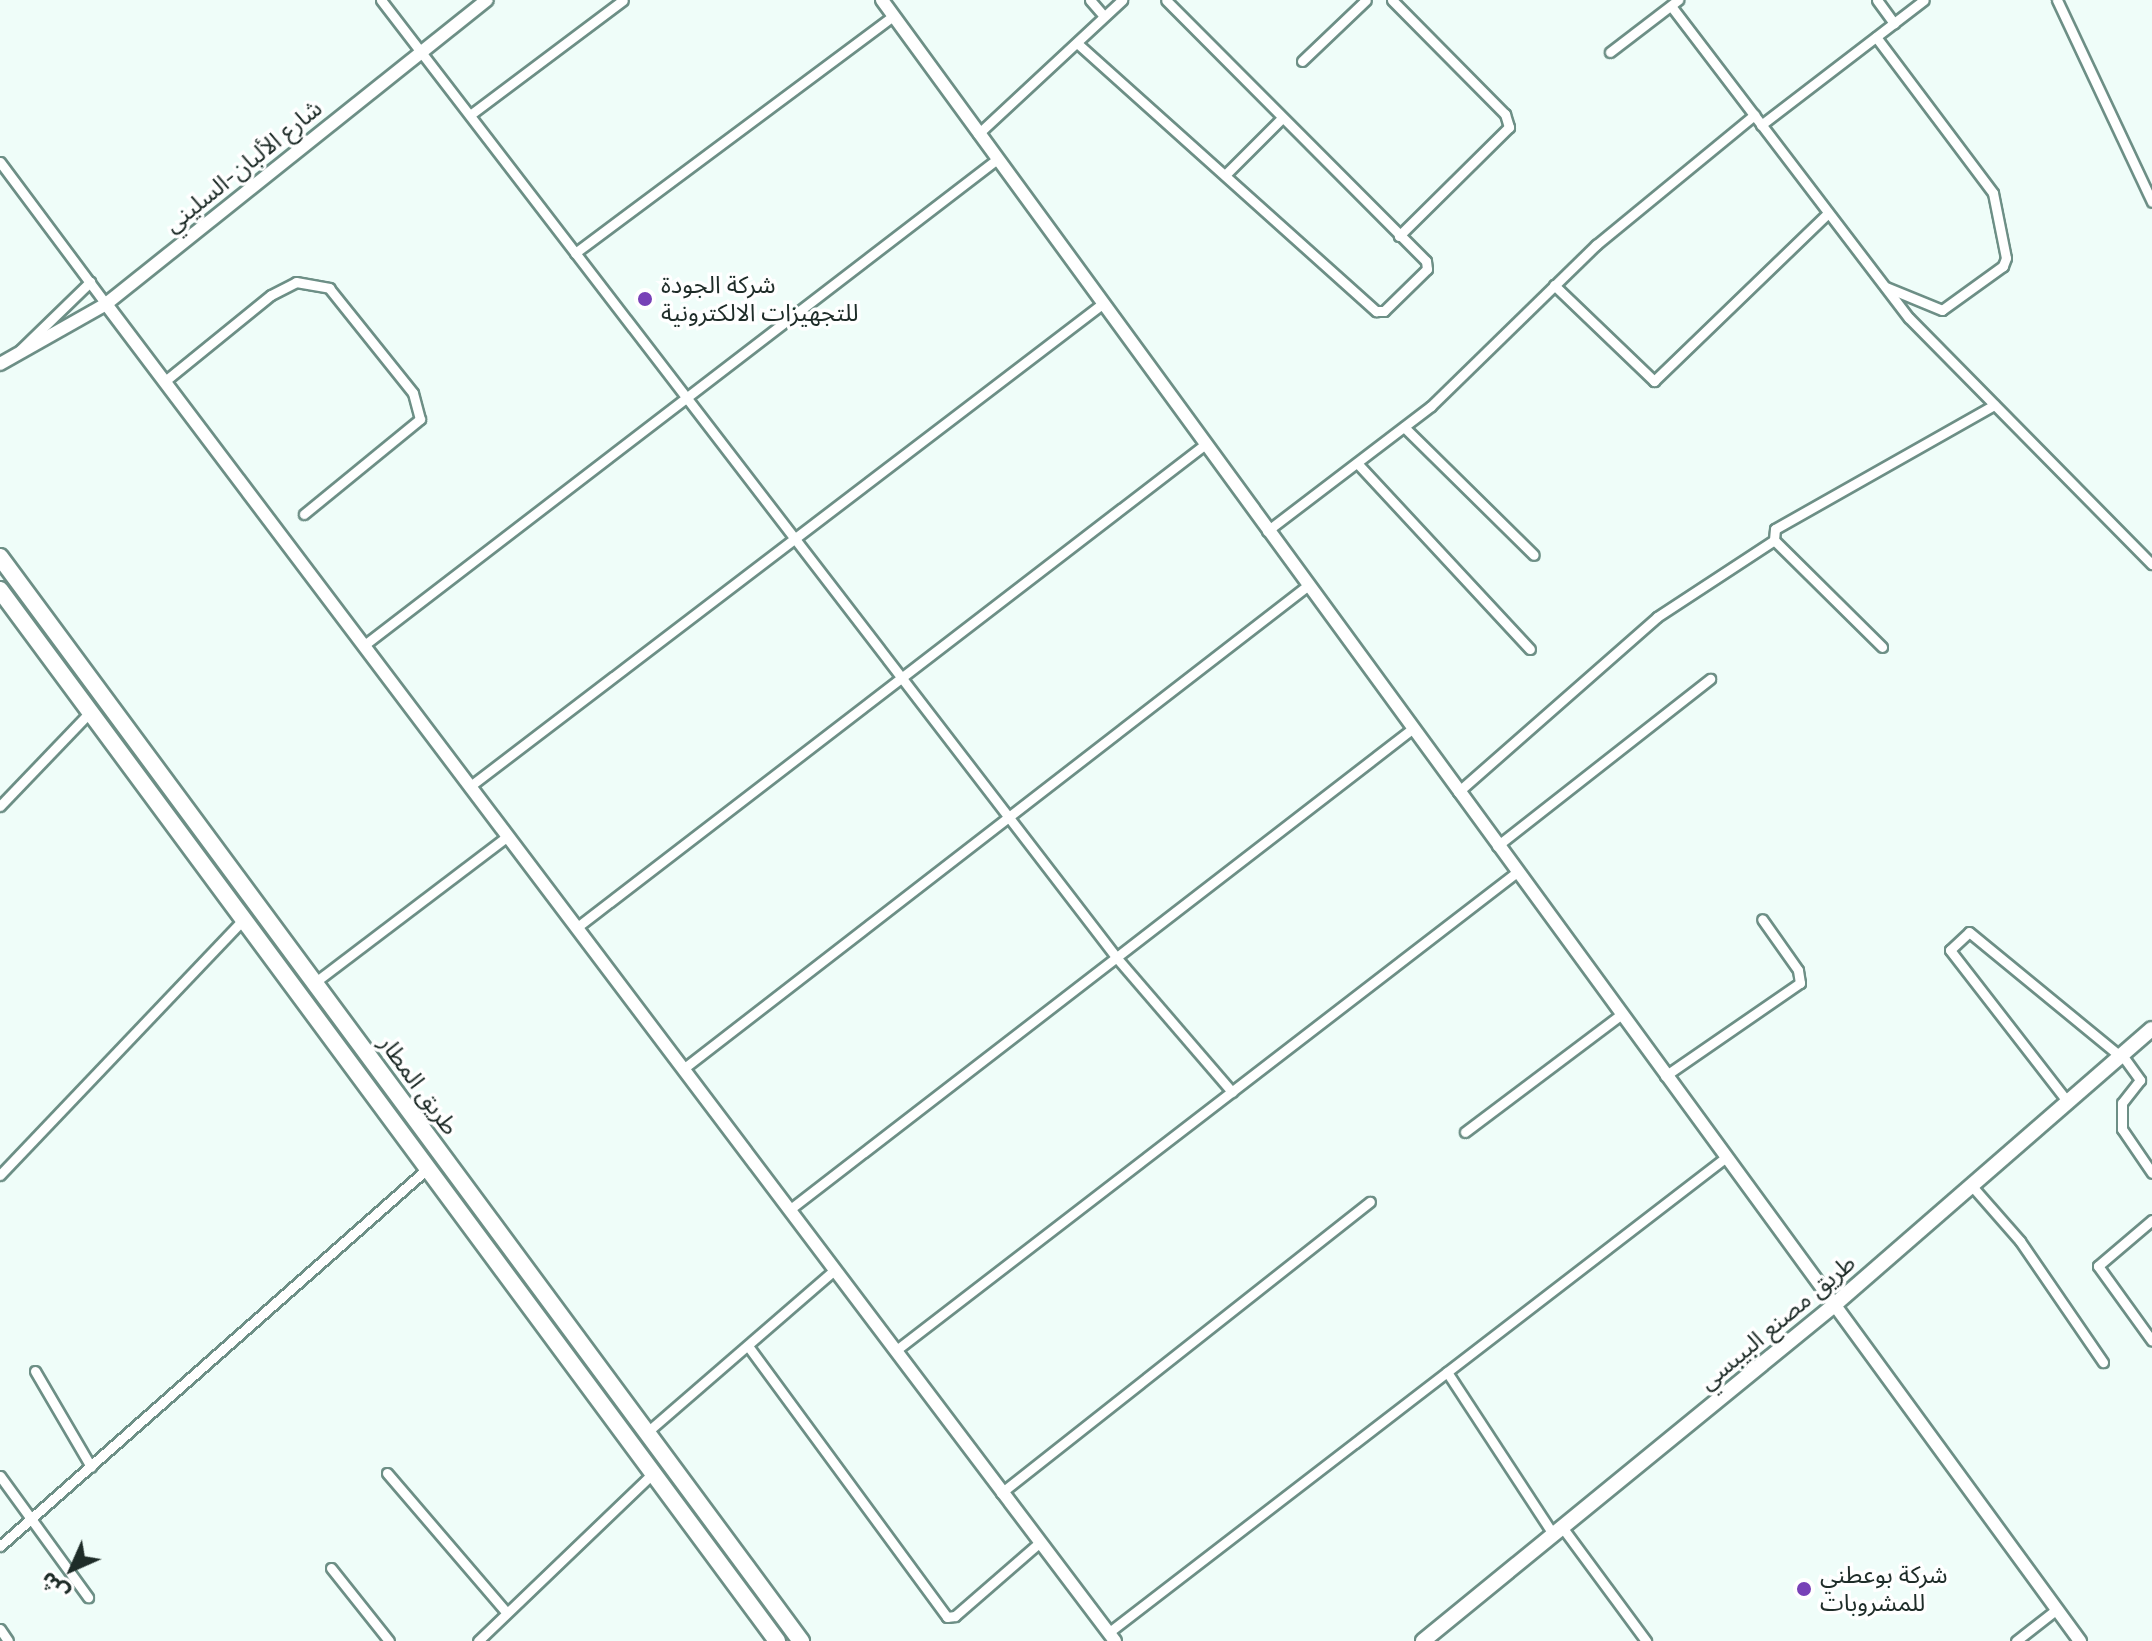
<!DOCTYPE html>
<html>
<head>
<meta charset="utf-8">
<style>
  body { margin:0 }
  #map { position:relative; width:2152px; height:1641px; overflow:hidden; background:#effdf9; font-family:Figtree,"Noto Sans Arabic",sans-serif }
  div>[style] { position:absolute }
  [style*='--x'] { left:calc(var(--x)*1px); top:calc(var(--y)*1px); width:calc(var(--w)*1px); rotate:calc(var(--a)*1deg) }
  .roads { filter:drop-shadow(2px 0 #6d8f86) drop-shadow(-2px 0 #6d8f86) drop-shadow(0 2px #6d8f86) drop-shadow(0 -2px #6d8f86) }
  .minor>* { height:9px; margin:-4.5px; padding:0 4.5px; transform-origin:4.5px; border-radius:4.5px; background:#fff }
  .tertiary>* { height:12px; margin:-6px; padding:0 6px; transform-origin:6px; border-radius:6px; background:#fff }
  .secondary>* { height:14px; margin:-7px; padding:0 7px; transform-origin:7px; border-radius:7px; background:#fff }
  .trunk>* { height:16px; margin:-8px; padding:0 8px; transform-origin:8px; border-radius:8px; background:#fff }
  .dots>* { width:22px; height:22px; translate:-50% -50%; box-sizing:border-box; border:4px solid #fff; border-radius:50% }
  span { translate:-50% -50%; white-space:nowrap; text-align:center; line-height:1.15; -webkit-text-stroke:7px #fff; paint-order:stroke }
  .street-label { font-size:24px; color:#1e2c28 }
  .poi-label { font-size:24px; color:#1e2c28 }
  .left { translate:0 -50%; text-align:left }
  .north { position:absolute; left:32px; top:1529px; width:80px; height:80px; -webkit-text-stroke:6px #fff; paint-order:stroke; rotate:225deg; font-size:22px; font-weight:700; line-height:32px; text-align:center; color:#1e2c28 }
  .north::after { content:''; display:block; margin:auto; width:28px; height:36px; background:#1e2c28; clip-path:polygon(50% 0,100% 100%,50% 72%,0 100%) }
</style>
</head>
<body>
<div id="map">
  <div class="roads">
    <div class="minor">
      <i style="--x:381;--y:0;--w:1207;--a:52.47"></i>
      <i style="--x:1116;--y:957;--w:178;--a:49.3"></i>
      <i style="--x:1090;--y:0;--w:21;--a:49"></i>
      <i style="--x:1392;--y:0;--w:161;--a:45.3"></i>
      <i style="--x:1505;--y:114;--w:14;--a:73"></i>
      <i style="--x:1509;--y:127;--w:155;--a:135.3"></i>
      <i style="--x:1877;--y:0;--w:29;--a:54"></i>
      <i style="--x:2057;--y:0;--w:223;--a:64.8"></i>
      <i style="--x:1671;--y:6;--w:392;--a:52.7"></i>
      <i style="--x:1909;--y:318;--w:346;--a:45.4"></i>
      <i style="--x:1876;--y:37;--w:195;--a:53.1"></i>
      <i style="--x:1993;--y:193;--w:66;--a:78.7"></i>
      <i style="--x:2006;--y:258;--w:9;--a:111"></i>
      <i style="--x:2003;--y:266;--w:75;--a:144.2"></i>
      <i style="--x:1942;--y:310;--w:61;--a:-157.7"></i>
      <i style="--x:1077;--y:43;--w:402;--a:41.9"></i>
      <i style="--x:1376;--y:311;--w:8;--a:0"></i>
      <i style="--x:1384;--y:311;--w:60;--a:-44.3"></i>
      <i style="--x:1427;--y:269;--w:8;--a:-97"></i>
      <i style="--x:1426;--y:261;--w:368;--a:-134.9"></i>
      <i style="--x:1610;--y:52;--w:86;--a:-37.4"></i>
      <i style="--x:1302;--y:61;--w:88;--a:-43.6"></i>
      <i style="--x:470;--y:115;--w:191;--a:-36.9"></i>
      <i style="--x:1761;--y:125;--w:205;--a:-37.5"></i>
      <i style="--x:978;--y:134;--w:197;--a:-42.9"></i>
      <i style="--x:0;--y:162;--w:177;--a:53.3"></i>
      <i style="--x:1225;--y:175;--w:81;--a:-45"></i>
      <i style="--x:575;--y:253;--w:397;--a:-36.7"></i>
      <i style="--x:1554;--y:285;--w:139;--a:43.8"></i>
      <i style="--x:1654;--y:381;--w:242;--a:-44"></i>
      <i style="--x:20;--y:350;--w:98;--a:-44.2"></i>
      <i style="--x:165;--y:381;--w:136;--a:-39.1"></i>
      <i style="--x:271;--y:295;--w:28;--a:-27"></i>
      <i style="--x:296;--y:282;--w:34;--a:10"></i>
      <i style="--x:329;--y:288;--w:134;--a:51.3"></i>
      <i style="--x:413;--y:393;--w:27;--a:75"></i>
      <i style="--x:420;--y:419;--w:150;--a:140.7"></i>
      <i style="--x:1404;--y:427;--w:182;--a:44.6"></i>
      <i style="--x:1357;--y:463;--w:254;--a:47.1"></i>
      <i style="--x:1267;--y:531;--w:206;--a:-37.3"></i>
      <i style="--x:1431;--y:406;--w:231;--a:-44.3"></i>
      <i style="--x:1596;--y:245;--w:205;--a:-39.4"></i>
      <i style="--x:1774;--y:540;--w:11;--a:-85"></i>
      <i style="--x:1775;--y:529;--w:252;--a:-29.5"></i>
      <i style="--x:363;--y:646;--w:798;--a:-37.52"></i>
      <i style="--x:469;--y:787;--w:796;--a:-37.34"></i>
      <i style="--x:1458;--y:792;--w:265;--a:-41.3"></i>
      <i style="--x:1657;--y:617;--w:140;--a:-33.3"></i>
      <i style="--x:1774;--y:540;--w:152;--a:44.7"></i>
      <i style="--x:0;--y:806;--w:132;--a:-46.2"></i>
      <i style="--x:1497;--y:846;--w:271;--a:-38.1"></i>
      <i style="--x:576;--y:928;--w:792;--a:-37.56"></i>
      <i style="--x:314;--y:983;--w:241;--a:-37.2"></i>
      <i style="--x:2122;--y:1055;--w:31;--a:54"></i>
      <i style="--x:2140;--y:1080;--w:29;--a:128"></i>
      <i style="--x:2122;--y:1103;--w:26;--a:90"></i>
      <i style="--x:2122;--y:1129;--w:53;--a:55.7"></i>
      <i style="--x:683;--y:1069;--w:789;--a:-37.74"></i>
      <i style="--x:1665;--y:1076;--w:164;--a:-34.6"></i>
      <i style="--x:1800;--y:983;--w:13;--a:-99"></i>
      <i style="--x:1798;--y:970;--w:62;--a:-125.2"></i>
      <i style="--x:2067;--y:1101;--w:191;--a:-127.8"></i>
      <i style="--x:1950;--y:950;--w:26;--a:-43"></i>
      <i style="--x:1969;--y:932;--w:195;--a:39.4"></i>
      <i style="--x:1465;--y:1132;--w:194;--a:-37"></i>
      <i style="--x:0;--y:1175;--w:355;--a:-46.4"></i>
      <i style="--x:1971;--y:1185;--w:74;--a:48.8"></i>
      <i style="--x:2020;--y:1241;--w:147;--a:55.6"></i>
      <i style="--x:789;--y:1210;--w:787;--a:-37.67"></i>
      <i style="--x:2152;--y:1220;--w:71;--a:139.6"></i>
      <i style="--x:2098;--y:1266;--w:92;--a:54.2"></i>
      <i style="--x:748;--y:1346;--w:336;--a:53.7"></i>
      <i style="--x:947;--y:1617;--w:8;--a:-7"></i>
      <i style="--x:955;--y:1616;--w:113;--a:-41"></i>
      <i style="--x:895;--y:1351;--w:785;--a:-37.6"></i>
      <i style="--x:35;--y:1371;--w:111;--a:59.7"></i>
      <i style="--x:1447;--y:1372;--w:194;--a:56.8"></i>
      <i style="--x:645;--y:1434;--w:250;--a:-40.9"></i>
      <i style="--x:387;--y:1473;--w:183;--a:49.4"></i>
      <i style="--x:0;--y:1476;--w:150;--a:54"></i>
      <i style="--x:1001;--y:1493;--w:470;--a:-38.3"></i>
      <i style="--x:1562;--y:1527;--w:142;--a:53.6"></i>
      <i style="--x:0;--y:1546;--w:571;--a:-41.45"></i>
      <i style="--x:331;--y:1568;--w:93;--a:51.5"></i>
      <i style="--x:0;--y:1629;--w:14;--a:56"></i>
      <i style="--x:1108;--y:1633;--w:779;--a:-37.59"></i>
      <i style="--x:478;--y:1641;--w:243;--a:-43.8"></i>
      <i style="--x:2016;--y:1641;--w:52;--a:-38"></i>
    </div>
    <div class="tertiary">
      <i style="--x:882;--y:0;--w:2032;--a:53.87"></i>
      <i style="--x:106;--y:304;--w:1675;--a:52.96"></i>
      <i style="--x:0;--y:364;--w:122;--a:-29.5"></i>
      <i style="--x:106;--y:304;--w:487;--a:-38.6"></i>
    </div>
    <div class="secondary">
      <i style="--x:1423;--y:1641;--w:529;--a:-39.25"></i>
      <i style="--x:1833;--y:1306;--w:422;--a:-41"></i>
    </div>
    <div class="trunk">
      <i style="--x:0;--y:557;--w:1348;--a:53.54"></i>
      <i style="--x:0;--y:590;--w:1307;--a:53.52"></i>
    </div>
  </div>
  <div class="dots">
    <i style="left:645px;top:299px;background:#7741b7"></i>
    <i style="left:1804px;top:1589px;background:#7741b7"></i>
  </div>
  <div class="street-label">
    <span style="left:243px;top:166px;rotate:-39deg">شارع الألبان-السليني</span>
    <span style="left:419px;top:1085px;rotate:54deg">طريق المطار</span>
    <span style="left:1777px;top:1322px;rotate:-40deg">طريق مصنع البيبسي</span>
  </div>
  <div class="poi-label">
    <span class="left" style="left:661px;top:299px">شركة الجودة<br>للتجهيزات الالكترونية</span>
    <span class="left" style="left:1820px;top:1589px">شركة بوعطني<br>للمشروبات</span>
  </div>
  <div class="north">ش</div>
</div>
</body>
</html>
